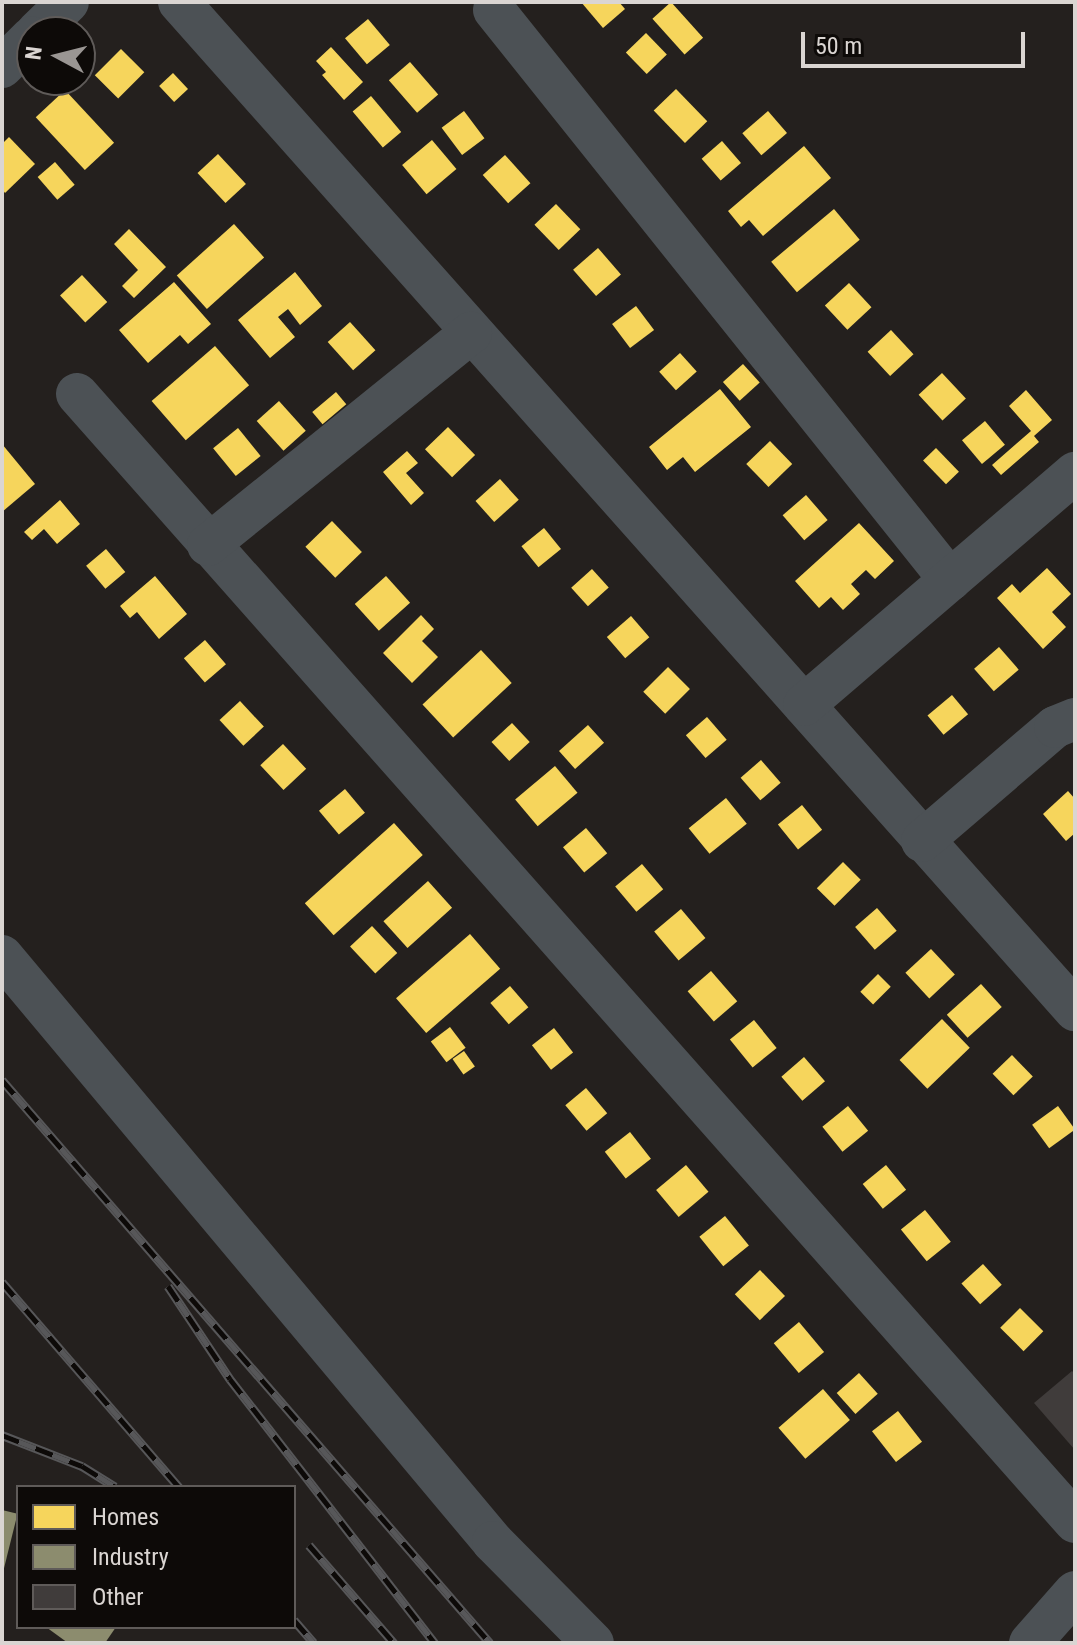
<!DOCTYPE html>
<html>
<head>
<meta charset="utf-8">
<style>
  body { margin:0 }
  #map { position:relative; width:1077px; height:1645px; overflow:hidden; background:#24201e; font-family:"Roboto Condensed",sans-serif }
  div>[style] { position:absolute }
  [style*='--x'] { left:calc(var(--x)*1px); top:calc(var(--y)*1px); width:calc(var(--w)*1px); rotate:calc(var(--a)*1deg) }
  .homes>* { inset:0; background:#f6d55c; transform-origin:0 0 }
  .industry>* { inset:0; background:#8c8c6e; transform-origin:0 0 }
  .building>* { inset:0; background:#403c3b }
  .minor>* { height:42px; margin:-21px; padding:0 21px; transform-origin:21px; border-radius:21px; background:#4c5155 }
  .rail>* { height:9px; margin-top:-4.5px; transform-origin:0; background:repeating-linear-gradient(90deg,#0d0a08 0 18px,#575759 0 36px); box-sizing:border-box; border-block:2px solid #575759 }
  span { translate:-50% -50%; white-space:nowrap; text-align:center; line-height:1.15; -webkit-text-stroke:8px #0d0a08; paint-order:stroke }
  .frame { position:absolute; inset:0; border:4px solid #dad5d2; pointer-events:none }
  .legend { position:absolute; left:16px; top:1485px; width:280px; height:144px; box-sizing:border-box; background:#0d0a08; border:2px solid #5f5b59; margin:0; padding:10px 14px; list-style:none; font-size:24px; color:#dad5d2 }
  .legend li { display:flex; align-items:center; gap:16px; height:40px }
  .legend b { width:40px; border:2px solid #5f5b59 }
  .north { position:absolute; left:16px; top:16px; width:80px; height:80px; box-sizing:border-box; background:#0d0a08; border:2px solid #5f5b59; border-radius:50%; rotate:277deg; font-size:22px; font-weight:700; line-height:32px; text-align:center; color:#dad5d2 }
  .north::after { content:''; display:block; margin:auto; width:28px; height:36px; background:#9a9693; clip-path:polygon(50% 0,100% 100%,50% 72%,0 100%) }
  .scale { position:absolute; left:801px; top:32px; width:224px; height:36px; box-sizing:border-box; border:4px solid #dad5d2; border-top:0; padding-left:10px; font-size:24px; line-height:28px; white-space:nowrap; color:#dad5d2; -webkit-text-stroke:6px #0d0a08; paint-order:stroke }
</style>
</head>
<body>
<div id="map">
  <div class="homes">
    <i style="clip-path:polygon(581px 2px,619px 2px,625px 9px,603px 28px)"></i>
    <i style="left:671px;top:2px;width:48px;height:25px;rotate:48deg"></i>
    <i style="left:368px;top:19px;width:34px;height:30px;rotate:50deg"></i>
    <i style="left:646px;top:33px;width:30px;height:28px;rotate:46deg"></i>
    <i style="clip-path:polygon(331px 47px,363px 82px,344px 100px,322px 75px,326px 72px,316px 61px)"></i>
    <i style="left:121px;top:49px;width:33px;height:37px;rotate:45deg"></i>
    <i style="left:410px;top:62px;width:43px;height:28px;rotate:49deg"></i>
    <i style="left:173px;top:73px;width:22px;height:19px;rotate:47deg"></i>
    <i style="left:676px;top:89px;width:45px;height:31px;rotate:46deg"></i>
    <i style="left:65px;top:90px;width:72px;height:40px;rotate:47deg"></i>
    <i style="left:371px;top:96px;width:47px;height:24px;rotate:50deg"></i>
    <i style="left:464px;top:111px;width:34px;height:28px;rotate:53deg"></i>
    <i style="left:768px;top:111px;width:29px;height:34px;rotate:49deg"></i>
    <i style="clip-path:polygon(9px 137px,35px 164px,5px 193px,2px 189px,2px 144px)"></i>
    <i style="left:432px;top:140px;width:38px;height:39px;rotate:50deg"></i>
    <i style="left:722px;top:141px;width:29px;height:27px;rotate:49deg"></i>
    <i style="clip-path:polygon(804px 146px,831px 178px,763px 236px,749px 220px,741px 227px,728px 211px)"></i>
    <i style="left:218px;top:154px;width:41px;height:28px;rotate:47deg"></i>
    <i style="left:505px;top:155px;width:38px;height:30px;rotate:48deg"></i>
    <i style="left:55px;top:162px;width:30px;height:23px;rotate:49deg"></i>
    <i style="left:556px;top:204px;width:35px;height:30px;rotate:46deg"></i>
    <i style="left:834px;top:209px;width:40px;height:82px;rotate:50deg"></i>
    <i style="left:234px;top:224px;width:45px;height:77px;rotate:48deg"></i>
    <i style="clip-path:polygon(129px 229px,166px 267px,134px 298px,122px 286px,138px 270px,114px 244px)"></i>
    <i style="left:598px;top:248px;width:35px;height:33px;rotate:49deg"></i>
    <i style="clip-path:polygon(295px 272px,322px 306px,300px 325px,288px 309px,278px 317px,295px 337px,270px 358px,238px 320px)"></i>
    <i style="left:82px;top:275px;width:37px;height:30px;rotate:47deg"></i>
    <i style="clip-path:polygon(174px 282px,211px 324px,188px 344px,180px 335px,148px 363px,119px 330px)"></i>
    <i style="left:849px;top:283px;width:33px;height:33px;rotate:47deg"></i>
    <i style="left:636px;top:306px;width:30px;height:30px;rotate:53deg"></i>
    <i style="left:350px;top:322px;width:38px;height:30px;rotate:48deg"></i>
    <i style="left:891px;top:330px;width:33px;height:32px;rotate:47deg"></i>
    <i style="left:215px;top:346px;width:52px;height:84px;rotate:49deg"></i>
    <i style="left:680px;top:353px;width:25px;height:28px;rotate:48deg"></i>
    <i style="left:743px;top:364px;width:25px;height:27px;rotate:48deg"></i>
    <i style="left:942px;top:373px;width:35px;height:32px;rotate:47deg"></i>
    <i style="clip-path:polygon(720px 389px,751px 427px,695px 472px,683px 457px,667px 470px,649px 447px)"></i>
    <i style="clip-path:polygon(1026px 390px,1052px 420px,1034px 436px,1039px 442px,1001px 475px,992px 465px,1031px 431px,1009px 406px)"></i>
    <i style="left:336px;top:392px;width:16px;height:31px;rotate:50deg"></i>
    <i style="left:279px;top:401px;width:40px;height:30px;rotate:48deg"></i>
    <i style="left:985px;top:421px;width:31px;height:30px;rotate:50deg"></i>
    <i style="left:448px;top:427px;width:39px;height:32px;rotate:46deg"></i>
    <i style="left:238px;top:428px;width:36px;height:32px;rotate:51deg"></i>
    <i style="left:770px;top:441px;width:32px;height:33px;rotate:46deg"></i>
    <i style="clip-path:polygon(2px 444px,35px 484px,2px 512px)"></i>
    <i style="left:936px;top:448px;width:33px;height:18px;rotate:46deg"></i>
    <i style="clip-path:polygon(407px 451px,418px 463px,406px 473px,424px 493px,411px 505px,383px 472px)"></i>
    <i style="left:500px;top:479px;width:28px;height:33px;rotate:48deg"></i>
    <i style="left:806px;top:495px;width:33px;height:31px;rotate:49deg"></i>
    <i style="clip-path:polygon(60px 500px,80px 524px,57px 544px,44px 529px,32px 540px,24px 532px)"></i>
    <i style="left:332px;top:521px;width:43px;height:37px;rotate:46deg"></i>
    <i style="clip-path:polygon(859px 523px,894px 561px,875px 579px,866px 570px,851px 584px,860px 594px,843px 610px,831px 597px,819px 608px,795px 581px)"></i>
    <i style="left:544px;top:528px;width:27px;height:29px;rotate:51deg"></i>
    <i style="left:106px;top:549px;width:30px;height:26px;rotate:50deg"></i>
    <i style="clip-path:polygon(1047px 568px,1071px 594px,1052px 612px,1066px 627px,1043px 649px,997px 598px,1012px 584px,1020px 593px)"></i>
    <i style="left:592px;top:569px;width:25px;height:28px;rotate:48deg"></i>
    <i style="clip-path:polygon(155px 576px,187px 614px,159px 639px,137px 612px,130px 618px,120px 606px)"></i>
    <i style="left:386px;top:576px;width:36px;height:42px;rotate:48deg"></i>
    <i style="clip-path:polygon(421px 615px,434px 629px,422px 641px,438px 657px,412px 683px,383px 653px)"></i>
    <i style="left:631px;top:616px;width:28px;height:32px;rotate:49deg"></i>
    <i style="left:205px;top:640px;width:32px;height:28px;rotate:49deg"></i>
    <i style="left:999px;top:647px;width:30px;height:33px;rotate:49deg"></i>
    <i style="left:481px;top:650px;width:45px;height:80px;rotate:47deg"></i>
    <i style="left:668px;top:667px;width:31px;height:35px;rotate:45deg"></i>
    <i style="left:952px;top:695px;width:25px;height:32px;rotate:50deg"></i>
    <i style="left:240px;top:701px;width:35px;height:28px;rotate:47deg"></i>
    <i style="left:707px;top:717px;width:30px;height:28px;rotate:49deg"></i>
    <i style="left:512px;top:723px;width:26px;height:28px;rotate:47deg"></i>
    <i style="left:588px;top:725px;width:24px;height:39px;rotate:48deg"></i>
    <i style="left:283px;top:744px;width:34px;height:31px;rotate:47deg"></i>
    <i style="left:761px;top:760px;width:30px;height:27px;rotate:49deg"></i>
    <i style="left:555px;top:766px;width:35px;height:52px;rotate:50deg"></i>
    <i style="left:345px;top:789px;width:31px;height:34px;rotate:50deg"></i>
    <i style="clip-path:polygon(1068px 791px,1075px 799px,1075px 833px,1066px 841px,1043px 814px)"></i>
    <i style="left:726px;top:798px;width:33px;height:48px;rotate:51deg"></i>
    <i style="left:802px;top:805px;width:32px;height:31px;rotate:51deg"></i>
    <i style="left:394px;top:823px;width:43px;height:120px;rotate:48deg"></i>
    <i style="left:586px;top:828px;width:33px;height:30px;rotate:50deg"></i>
    <i style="left:843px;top:862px;width:25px;height:37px;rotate:45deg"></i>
    <i style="left:642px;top:864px;width:33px;height:35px;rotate:50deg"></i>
    <i style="left:428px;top:881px;width:36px;height:60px;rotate:48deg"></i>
    <i style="left:877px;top:908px;width:30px;height:29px;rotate:49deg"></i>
    <i style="left:681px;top:909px;width:38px;height:35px;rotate:50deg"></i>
    <i style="left:372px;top:926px;width:37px;height:30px;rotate:47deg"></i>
    <i style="left:470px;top:934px;width:46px;height:98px;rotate:49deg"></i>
    <i style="left:931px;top:949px;width:35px;height:35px;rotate:47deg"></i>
    <i style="left:711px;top:971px;width:40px;height:31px;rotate:49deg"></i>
    <i style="left:878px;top:974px;width:18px;height:25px;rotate:45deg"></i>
    <i style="left:981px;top:984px;width:31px;height:46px;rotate:48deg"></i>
    <i style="left:510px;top:986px;width:28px;height:26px;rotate:49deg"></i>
    <i style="left:942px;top:1019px;width:40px;height:59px;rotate:46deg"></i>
    <i style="left:754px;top:1020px;width:36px;height:31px;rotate:51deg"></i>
    <i style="left:450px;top:1027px;width:26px;height:24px;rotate:53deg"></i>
    <i style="left:554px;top:1028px;width:31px;height:28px;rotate:52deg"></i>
    <i style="left:464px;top:1051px;width:19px;height:14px;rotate:55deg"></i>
    <i style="left:1012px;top:1055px;width:30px;height:27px;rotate:46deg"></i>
    <i style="left:804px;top:1057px;width:32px;height:30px;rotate:49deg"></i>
    <i style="left:586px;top:1088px;width:33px;height:27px;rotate:50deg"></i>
    <i style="left:848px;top:1106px;width:32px;height:33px;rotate:51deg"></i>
    <i style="left:1058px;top:1106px;width:29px;height:32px;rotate:54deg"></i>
    <i style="left:630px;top:1132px;width:34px;height:32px;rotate:52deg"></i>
    <i style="left:686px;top:1165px;width:35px;height:39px;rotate:50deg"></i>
    <i style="left:886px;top:1165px;width:32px;height:30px;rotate:51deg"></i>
    <i style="left:925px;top:1210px;width:41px;height:31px;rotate:51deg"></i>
    <i style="left:725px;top:1216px;width:38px;height:33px;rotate:51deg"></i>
    <i style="left:983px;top:1264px;width:28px;height:29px;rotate:48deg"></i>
    <i style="left:760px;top:1270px;width:36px;height:35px;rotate:46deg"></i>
    <i style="left:1020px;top:1308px;width:33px;height:28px;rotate:45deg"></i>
    <i style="left:799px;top:1322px;width:39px;height:33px;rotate:50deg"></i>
    <i style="left:859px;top:1373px;width:28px;height:30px;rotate:48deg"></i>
    <i style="left:823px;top:1389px;width:41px;height:59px;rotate:49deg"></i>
    <i style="left:898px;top:1411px;width:39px;height:33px;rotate:52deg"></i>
  </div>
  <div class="industry">
    <i style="left:2px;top:1510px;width:16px;height:101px;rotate:14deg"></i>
    <i style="clip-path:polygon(46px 1627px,116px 1627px,105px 1643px,68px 1643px)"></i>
  </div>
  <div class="building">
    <i style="clip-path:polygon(1072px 1371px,1075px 1374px,1075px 1450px,1034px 1403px)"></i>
  </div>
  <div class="minor">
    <i style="--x:179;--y:2;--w:1349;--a:48.37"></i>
    <i style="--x:494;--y:10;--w:730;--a:51.34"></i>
    <i style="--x:37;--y:32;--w:43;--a:-44.1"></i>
    <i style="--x:2;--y:67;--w:42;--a:-45"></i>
    <i style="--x:77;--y:394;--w:1506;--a:48.5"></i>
    <i style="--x:208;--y:545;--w:338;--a:-38.9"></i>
    <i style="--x:804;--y:705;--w:357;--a:-40.6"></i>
    <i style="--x:922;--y:841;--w:175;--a:-40.6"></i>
    <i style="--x:1055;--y:727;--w:22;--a:-22"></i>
    <i style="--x:2;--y:956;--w:765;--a:50.04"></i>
    <i style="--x:493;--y:1542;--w:142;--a:45.3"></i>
    <i style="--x:1030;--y:1643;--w:68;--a:-48.6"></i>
  </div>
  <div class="rail">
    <i style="--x:2;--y:1080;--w:745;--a:49.08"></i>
    <i style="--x:2;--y:1282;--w:271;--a:49.2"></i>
    <i style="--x:168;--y:1286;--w:112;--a:56.3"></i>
    <i style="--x:230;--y:1379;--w:334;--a:52.2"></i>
    <i style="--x:2;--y:1435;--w:86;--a:21.2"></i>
    <i style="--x:82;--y:1466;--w:39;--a:32"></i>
    <i style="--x:309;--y:1545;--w:130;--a:49.1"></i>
    <i style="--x:294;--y:1620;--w:30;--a:49"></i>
  </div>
  <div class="frame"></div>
  <ul class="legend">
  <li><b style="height:22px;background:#f6d55c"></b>Homes</li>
  <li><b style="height:22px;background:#8c8c6e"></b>Industry</li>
  <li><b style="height:22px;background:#403c3b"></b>Other</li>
  </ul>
  <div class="north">N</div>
  <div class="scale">50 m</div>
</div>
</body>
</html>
